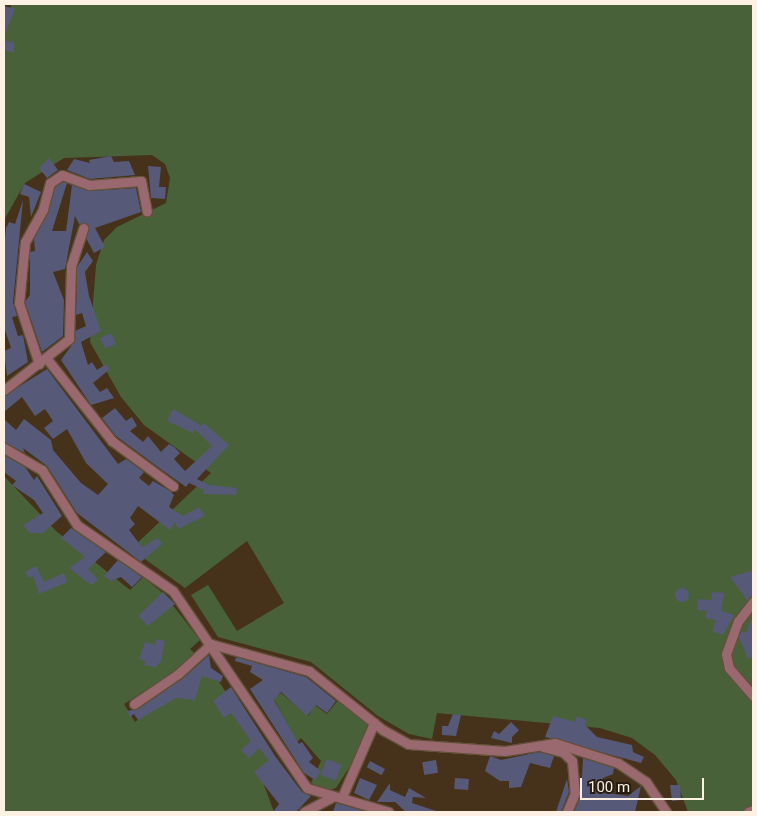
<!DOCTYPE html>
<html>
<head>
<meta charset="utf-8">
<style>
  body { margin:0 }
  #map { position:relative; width:757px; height:816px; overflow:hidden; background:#46321a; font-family:Roboto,sans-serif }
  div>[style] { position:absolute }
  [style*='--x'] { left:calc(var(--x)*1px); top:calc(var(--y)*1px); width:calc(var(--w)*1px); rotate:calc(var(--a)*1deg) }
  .green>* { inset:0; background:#496139 }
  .building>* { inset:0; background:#565977; transform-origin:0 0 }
  .round { border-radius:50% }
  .roads { filter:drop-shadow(1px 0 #63513a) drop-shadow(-1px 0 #63513a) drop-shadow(0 1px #63513a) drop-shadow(0 -1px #63513a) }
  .street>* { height:9px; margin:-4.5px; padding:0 4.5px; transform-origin:4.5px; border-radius:4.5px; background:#9a6970 }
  span { translate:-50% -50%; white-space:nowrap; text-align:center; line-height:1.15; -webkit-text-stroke:5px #251c12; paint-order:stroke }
  .frame { position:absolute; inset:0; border:5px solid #fef1e3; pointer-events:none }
  .scale { position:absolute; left:580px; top:778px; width:124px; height:22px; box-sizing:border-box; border:2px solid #fef1e3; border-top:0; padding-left:6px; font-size:15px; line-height:18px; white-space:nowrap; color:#fef1e3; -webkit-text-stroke:4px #251c12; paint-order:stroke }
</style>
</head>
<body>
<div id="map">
  <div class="green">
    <i style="clip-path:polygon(12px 4px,753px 4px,753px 812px,688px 812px,676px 780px,655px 755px,632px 738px,600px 728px,437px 713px,432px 739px,409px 734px,378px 716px,311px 662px,218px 637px,191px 595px,208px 585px,237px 631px,284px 603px,247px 541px,185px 588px,131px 549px,211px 473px,144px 425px,121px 397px,90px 342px,96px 265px,104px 240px,117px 227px,166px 203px,170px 178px,165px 164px,152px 155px,64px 158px,25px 183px,4px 220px,4px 20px)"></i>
    <i style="clip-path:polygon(4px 476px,56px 531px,130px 590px,143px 577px,164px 594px,200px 640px,190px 649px,195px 654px,180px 668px,124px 704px,135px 722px,208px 665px,279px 773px,264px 785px,274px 812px,4px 812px)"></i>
    <i style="clip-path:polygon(281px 693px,308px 716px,315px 705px,327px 714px,339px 699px,368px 723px,354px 760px,336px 788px,326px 791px,311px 783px,321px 761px,301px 738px,297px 742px,274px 699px)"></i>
  </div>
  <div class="building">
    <i style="clip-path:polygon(4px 6px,15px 9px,4px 37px)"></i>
    <i style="clip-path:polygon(4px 40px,14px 43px,14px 53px,4px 50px)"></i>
    <i style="clip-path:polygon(111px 156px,114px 162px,129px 161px,135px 175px,90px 179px,67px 170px,74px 159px,90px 163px,89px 160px)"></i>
    <i style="clip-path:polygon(49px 158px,58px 170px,47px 178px,39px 168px)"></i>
    <i style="clip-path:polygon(148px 166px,161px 167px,159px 187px,166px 187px,165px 199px,151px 198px)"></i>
    <i style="clip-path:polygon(63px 182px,67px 183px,52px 231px,66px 231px,72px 185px,89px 191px,136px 188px,141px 212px,95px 228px,105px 247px,94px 253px,86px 238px,88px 224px,79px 224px,75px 216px,65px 269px,53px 272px,64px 300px,63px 336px,42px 352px,25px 302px,30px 295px,30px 252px,35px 251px,34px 239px,55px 187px)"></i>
    <i style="clip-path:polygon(24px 184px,41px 192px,31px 217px,29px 197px,20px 194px)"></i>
    <i style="clip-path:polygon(23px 200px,13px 302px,17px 316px,12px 317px,18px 336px,23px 335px,28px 362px,7px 376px,4px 351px,11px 348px,4px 327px,4px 251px,6px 228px,9px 222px,15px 224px)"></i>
    <i style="clip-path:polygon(87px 252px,93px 261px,85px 272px,89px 296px,101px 331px,81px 342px,88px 365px,92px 362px,97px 370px,106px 364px,110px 369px,93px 383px,100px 392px,107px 388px,114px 398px,91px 405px,61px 360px,74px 342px,75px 331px,86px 326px,82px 313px,76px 315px,77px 267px)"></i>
    <i style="left:111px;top:333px;width:12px;height:12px;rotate:66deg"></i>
    <i style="clip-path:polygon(47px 369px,118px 464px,126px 459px,144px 472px,139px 478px,149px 486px,153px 481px,170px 491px,174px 495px,169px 507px,183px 516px,199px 507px,205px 516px,178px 529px,175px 522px,170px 530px,138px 506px,130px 518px,135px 524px,129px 530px,142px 547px,158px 538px,162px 544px,141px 562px,77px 513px,47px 466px,23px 448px,25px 453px,4px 442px,4px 419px,16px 430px,24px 419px,51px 440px,53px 450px,81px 483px,98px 495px,108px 484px,86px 463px,67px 429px,53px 439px,44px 428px,53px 421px,45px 409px,35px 416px,22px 397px,4px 412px,4px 396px)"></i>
    <i style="clip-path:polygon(115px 408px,126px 421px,132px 417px,137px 426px,130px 431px,143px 442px,148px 436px,161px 452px,169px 444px,174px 447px,180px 453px,174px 459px,185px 471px,212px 446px,195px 429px,193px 433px,167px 421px,173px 409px,202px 426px,204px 423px,229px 445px,197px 479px,209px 485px,237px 488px,236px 495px,203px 494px,204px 490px,189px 483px,186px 487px,162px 470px,116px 436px,102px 418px)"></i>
    <i style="clip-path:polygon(4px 455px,25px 467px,34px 480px,37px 476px,62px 516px,43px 533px,29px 533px,23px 525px,43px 513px,34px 500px,12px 485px,16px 481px,4px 472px)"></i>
    <i style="clip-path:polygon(71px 528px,106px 552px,88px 569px,98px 580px,91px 585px,69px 568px,85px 557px,61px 538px)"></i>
    <i style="clip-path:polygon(118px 560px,142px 577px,132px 587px,121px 577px,111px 581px,104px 576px)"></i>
    <i style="clip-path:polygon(36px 566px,44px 582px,64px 573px,67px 582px,39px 594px,33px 576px,29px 578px,25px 572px)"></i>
    <i style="clip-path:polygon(753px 570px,753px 594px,747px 600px,730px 577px)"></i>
    <i class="round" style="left:675px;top:588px;width:14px;height:14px"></i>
    <i style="clip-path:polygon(163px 592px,175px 604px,148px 626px,138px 616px)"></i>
    <i style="clip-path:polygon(712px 592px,724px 593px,721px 611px,734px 615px,723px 635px,712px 631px,716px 620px,705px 618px,707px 611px,697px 610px,698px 599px,711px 600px)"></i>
    <i style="clip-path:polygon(753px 615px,753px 657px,748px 659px,739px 637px,741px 631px,746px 633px)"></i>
    <i style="clip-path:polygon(156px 639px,165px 641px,161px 661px,156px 667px,143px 665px,146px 661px,139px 659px,145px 642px,155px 645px)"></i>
    <i style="clip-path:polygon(209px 655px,211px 668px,223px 676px,221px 682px,202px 676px,195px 700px,176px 698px,138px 720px,134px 714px,130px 717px,127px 711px,138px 709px,182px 679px)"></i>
    <i style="clip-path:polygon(236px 657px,306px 677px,336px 701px,327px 713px,316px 705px,307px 716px,281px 692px,274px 700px,299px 744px,302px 742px,313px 758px,309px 762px,321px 771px,315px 780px,304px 773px,250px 689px,263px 680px,250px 672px,252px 666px,235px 661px)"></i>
    <i style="clip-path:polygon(231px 687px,275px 756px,302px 792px,311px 796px,296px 812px,273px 812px,279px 804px,254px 772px,269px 760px,259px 748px,249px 758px,241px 750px,251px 741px,231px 713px,224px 718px,213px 701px)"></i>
    <i style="clip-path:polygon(453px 714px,461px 715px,456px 736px,442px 735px,442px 726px,448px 726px)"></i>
    <i style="clip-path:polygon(553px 716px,575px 722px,577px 716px,587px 720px,585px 725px,597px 737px,632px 745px,633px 752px,644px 757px,641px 763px,545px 737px)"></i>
    <i style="clip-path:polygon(511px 722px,519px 730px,512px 737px,512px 743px,491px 738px,494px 731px,499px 734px)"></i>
    <i style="clip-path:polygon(539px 752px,554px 756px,550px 768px,530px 763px,521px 787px,509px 788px,509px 781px,500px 781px,485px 771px,490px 756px,501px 760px)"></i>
    <i style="clip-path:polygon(583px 758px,614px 768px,613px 774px,603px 778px,601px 792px,628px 796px,641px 786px,635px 812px,574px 812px,581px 795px)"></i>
    <i style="left:327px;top:759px;width:16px;height:17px;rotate:22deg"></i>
    <i style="left:436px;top:760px;width:13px;height:14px;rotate:81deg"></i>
    <i style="left:370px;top:761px;width:17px;height:7px;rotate:28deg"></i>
    <i style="clip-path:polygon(360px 778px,377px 785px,369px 800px,354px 793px)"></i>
    <i style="left:455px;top:778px;width:14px;height:11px;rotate:4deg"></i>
    <i style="clip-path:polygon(567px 779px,569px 792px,561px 812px,556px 812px)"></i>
    <i style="clip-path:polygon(390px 783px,390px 790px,405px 797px,409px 788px,426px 798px,413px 797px,412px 803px,439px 812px,406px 812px,395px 802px,377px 802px)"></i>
    <i style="clip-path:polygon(670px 785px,680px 785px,681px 800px,672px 801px)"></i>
    <i style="clip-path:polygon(336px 803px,368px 812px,333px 812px)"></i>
  </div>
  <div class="roads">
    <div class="street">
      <i style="--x:47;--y:359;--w:105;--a:51.6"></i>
      <i style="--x:112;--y:441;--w:76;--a:36.4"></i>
      <i style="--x:39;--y:364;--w:64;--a:-108.2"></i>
      <i style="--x:19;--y:303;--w:61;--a:-84.4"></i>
      <i style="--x:25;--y:242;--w:38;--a:-61"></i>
      <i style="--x:43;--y:209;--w:27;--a:-75"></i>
      <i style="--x:50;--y:183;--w:14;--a:-34"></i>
      <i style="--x:62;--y:175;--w:29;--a:20"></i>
      <i style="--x:89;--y:185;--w:52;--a:-4.4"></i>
      <i style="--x:141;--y:181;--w:31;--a:79"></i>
      <i style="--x:4;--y:390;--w:83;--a:-38.1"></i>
      <i style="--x:69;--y:339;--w:73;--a:-88.4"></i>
      <i style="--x:71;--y:266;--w:40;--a:-72"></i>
      <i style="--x:4;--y:448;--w:44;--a:30.1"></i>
      <i style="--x:42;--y:470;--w:65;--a:57.5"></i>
      <i style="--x:77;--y:525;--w:116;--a:34.5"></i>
      <i style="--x:173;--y:591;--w:238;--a:55.8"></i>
      <i style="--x:307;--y:788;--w:85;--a:16.3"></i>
      <i style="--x:753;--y:602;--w:24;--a:128"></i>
      <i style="--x:738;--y:621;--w:35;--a:110"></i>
      <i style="--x:726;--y:654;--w:14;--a:78"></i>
      <i style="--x:729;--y:668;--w:37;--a:49"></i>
      <i style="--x:211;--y:644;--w:102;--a:15.4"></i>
      <i style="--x:309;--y:671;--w:95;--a:38.6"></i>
      <i style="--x:383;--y:730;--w:29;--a:29"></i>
      <i style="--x:408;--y:744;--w:97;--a:4.1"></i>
      <i style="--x:505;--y:751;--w:51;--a:-9.1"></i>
      <i style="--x:555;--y:743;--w:66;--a:17.6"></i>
      <i style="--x:618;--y:763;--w:34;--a:34"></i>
      <i style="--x:646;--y:782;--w:36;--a:56"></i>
      <i style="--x:134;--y:704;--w:53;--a:-34.3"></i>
      <i style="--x:178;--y:674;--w:45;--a:-42.3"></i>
      <i style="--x:543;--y:747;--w:21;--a:14"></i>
      <i style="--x:563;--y:752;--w:13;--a:45"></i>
      <i style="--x:572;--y:761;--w:32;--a:85"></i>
      <i style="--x:575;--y:793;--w:21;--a:113"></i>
      <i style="--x:342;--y:797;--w:81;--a:-66.6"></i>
      <i style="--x:304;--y:812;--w:32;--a:-28"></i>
      <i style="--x:748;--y:812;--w:5;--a:-22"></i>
    </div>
  </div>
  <div class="frame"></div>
  <div class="scale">100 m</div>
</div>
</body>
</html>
